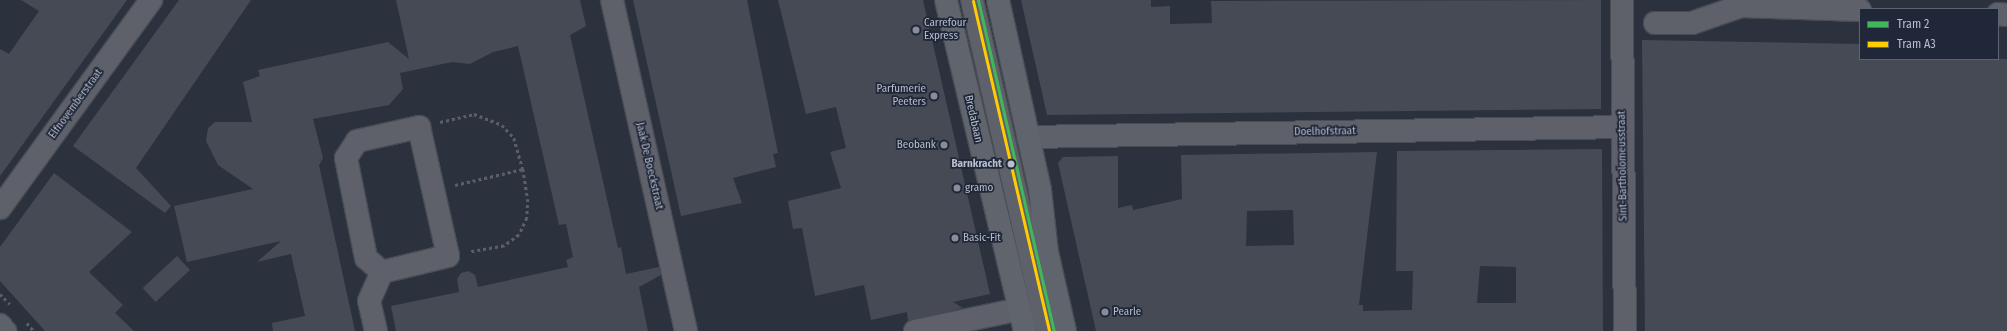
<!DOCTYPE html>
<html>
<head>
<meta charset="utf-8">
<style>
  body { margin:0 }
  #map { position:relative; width:2007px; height:331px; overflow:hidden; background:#2c323d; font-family:"Fira Sans Condensed",sans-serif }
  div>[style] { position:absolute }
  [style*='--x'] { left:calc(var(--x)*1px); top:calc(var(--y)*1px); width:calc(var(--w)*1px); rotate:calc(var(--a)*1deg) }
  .building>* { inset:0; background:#454a54; transform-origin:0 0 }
  .path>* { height:2.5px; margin-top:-1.25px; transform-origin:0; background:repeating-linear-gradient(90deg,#5b6066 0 3px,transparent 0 6px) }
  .roads { filter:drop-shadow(1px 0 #494d55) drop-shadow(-1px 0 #494d55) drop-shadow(0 1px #494d55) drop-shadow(0 -1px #494d55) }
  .minor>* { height:22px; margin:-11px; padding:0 11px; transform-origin:11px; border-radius:11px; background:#5e616a }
  .major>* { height:22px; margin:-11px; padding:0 11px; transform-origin:11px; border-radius:11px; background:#60646c }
  .tram-1>* { height:3px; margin:-1.5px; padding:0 1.5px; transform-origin:1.5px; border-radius:1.5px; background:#40b85a }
  .tram-2>* { height:3px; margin:-1.5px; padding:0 1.5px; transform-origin:1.5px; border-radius:1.5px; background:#fc0 }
  .dots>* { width:11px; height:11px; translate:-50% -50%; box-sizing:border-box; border:2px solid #1f2738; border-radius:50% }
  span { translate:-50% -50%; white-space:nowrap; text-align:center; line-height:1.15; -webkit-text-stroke:3.5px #1f2738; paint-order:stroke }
  .poi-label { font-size:11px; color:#b8becc }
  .left { translate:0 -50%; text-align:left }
  .right { translate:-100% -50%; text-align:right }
  .street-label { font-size:11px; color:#b8becc }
  .stop-label { font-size:11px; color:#b8becc; font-weight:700 }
  .legend { position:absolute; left:1859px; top:8px; width:140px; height:52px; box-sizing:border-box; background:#1f2738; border:1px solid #5c6373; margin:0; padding:5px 7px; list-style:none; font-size:12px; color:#b8becc }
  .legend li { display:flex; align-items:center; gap:8px; height:20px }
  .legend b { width:20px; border:1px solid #5c6373 }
</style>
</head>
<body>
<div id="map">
  <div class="building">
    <i style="clip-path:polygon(21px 0,127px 0,0 176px,0 49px,9px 54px,39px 11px)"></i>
    <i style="clip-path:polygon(179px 0,251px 0,136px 168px,171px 206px,165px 213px,73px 146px)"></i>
    <i style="clip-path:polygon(396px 0,580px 0,586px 26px,570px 35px,618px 248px,621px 247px,626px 274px,659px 267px,661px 275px,639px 287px,648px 331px,396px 331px,391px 306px,459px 292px,457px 279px,461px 273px,468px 271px,475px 275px,478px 287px,568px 267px,566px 260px,573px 257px,566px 224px,559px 225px,518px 46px,493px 52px,470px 64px,452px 62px,400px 73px,403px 89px,389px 105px,313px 119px,323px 158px,319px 165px,355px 331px,273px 331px,272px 323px,305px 316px,291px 254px,257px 262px,281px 241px,187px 262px,174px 206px,253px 189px,218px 165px,206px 141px,208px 128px,215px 122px,252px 122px,243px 82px,260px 76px,258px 70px,388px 42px,409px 59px)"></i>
    <i style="clip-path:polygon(633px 0,747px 0,778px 153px,773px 154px,776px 167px,733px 178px,742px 203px,681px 216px)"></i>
    <i style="clip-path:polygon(778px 0,923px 0,990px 294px,953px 302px,963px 308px,908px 321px,907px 312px,871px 320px,864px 285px,815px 296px,802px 228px,793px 229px,788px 201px,841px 188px,830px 152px,846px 148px,836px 107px,806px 114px)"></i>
    <i style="clip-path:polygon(1021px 0,1151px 0,1151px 7px,1170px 6px,1170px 24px,1212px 23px,1211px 1px,1601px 0,1601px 109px,1047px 115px)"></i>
    <i style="clip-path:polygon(1642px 40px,1860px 44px,1860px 59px,2007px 59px,2007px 331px,1645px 331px)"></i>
    <i style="clip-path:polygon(evenodd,1602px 149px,1603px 331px,1096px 331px,1058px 163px,1063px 157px,1118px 156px,1118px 208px,1132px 205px,1133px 210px,1182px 199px,1181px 155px,1377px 152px,1359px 305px,1363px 305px,1363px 311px,1412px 310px,1413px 271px,1396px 271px,1397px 151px,1602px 149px,1293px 210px,1294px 245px,1246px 246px,1247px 211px,1293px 210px,1602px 149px,1480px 266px,1516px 267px,1516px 303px,1477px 303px,1480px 266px)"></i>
    <i style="clip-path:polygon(54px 173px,132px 232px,89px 272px,123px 305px,115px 313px,134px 331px,45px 331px,0 281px,0 247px)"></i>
    <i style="left:177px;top:256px;width:19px;height:47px;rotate:47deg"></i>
  </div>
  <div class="path">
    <i style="--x:440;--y:122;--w:35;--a:-13"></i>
    <i style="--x:474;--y:114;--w:30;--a:21"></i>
    <i style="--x:502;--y:125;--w:18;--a:47"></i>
    <i style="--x:514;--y:138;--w:32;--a:74"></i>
    <i style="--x:523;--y:169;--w:30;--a:81"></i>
    <i style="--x:528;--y:199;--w:19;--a:93"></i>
    <i style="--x:527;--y:218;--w:19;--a:115"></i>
    <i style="--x:519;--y:235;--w:19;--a:144"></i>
    <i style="--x:504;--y:246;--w:35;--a:170"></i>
    <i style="--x:455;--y:185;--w:70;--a:-13.2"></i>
    <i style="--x:0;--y:294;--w:14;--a:45"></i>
    <i style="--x:27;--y:323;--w:11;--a:49"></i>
  </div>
  <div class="roads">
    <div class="minor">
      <i style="--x:612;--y:0;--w:339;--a:77.4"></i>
      <i style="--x:972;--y:0;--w:339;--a:77.2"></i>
      <i style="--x:1622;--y:0;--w:331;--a:89.5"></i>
      <i style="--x:1998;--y:14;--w:9;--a:6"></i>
      <i style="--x:1655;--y:23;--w:37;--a:0"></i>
      <i style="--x:1692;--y:23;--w:52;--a:-19.1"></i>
      <i style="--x:1741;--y:6;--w:119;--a:1.9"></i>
      <i style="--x:419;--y:127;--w:132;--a:77.3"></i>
      <i style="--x:448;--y:256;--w:68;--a:166.4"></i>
      <i style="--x:382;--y:272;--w:21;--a:-139"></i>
      <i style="--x:366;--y:258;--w:102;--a:-101.3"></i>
      <i style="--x:346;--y:158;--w:20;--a:-57"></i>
      <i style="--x:357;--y:141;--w:64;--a:-12.7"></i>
      <i style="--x:1028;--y:137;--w:594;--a:-0.96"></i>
      <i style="--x:0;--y:208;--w:257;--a:-54"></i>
      <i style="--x:0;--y:325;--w:8;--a:50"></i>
      <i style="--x:376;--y:331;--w:31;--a:-103"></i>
      <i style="--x:369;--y:301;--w:32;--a:-66"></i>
      <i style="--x:915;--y:331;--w:107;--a:-11.8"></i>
    </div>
    <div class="major">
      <i style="--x:946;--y:0;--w:340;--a:76.6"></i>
      <i style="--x:998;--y:0;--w:195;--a:77.5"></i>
      <i style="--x:1040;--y:190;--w:62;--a:83.6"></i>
      <i style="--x:1047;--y:252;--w:81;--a:77.2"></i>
    </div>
  </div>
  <div class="tram-1">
    <i style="--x:978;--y:0;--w:340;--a:77.1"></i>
  </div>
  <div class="tram-2">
    <i style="--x:973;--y:1;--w:339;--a:77"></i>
  </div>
  <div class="dots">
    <i style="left:916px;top:30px;background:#878d9a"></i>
    <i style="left:934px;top:96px;background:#878d9a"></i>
    <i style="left:944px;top:145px;background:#878d9a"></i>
    <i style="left:1011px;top:164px;background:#b8becc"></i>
    <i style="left:957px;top:188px;background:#878d9a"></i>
    <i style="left:955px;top:238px;background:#878d9a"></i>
    <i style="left:1105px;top:312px;background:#878d9a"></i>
  </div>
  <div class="poi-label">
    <span class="left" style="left:924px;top:30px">Carrefour<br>Express</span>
    <span class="right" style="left:926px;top:96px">Parfumerie<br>Peeters</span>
    <span class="right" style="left:936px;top:145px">Beobank</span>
    <span class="left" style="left:965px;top:188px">gramo</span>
    <span class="left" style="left:963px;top:238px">Basic-Fit</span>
    <span class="left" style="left:1113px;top:312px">Pearle</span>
  </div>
  <div class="street-label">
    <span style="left:76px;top:104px;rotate:-54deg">Elfnovemberstraat</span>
    <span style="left:973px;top:119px;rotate:77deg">Bredabaan</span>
    <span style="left:1325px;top:132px;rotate:-1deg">Doelhofstraat</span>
    <span style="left:649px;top:166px;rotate:77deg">Jaak De Boeckstraat</span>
    <span style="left:1623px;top:166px;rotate:-91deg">Sint-Bartholomeusstraat</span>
  </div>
  <div class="stop-label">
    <span class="right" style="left:1002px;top:164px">Barnkracht</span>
  </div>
  <ul class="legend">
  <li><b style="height:5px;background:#40b85a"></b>Tram 2</li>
  <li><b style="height:5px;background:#fc0"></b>Tram A3</li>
  </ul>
</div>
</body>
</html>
